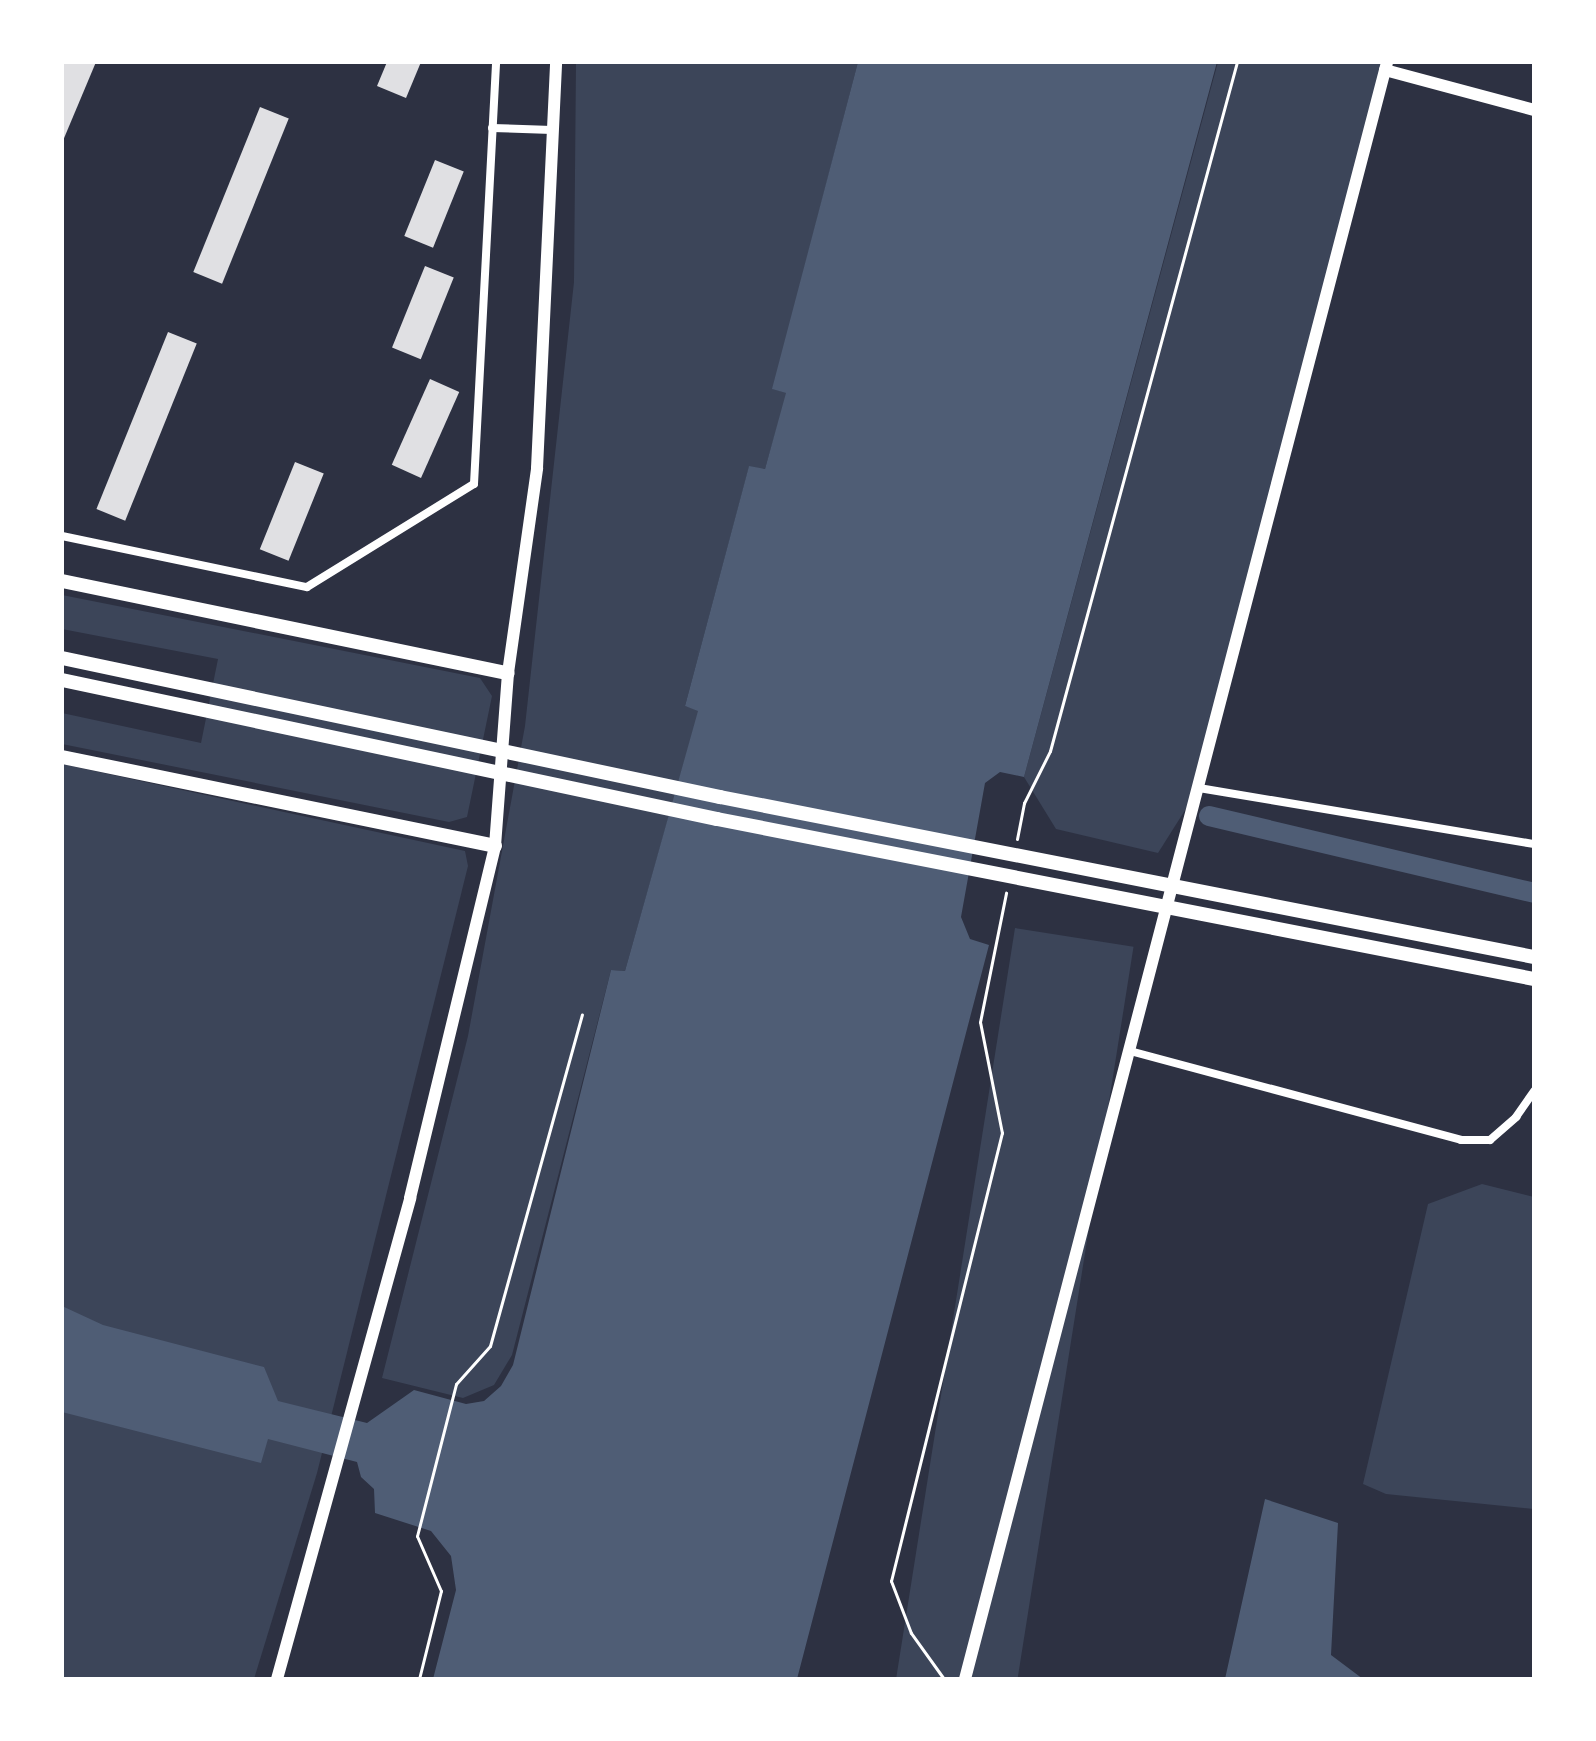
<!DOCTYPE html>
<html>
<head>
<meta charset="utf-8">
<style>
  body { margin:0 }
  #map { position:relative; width:1596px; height:1741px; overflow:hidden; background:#2d3142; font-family:"Asap Condensed",sans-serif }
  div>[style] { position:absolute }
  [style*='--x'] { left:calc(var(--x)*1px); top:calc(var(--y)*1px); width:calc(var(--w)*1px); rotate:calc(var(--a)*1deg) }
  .green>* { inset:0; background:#3c4559; transform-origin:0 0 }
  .water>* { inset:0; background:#4f5d75 }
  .canal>* { height:20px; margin:-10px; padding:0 10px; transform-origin:10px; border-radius:10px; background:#4f5d75 }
  .building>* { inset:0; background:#e0e0e3; transform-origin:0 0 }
  .path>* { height:3px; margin:-1.5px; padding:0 1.5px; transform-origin:1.5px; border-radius:1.5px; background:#fff }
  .minor>* { height:8px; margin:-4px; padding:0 4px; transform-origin:4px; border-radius:4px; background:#fff }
  .tertiary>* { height:12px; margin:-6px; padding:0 6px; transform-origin:6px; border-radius:6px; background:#fff }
  .secondary>* { height:14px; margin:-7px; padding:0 7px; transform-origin:7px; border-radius:7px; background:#fff }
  span { translate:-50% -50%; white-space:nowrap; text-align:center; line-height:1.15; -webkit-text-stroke:6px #fff; paint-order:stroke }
  .frame { position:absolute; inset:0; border:64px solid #fff; pointer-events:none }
</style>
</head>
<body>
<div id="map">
  <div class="green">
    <i style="clip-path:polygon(576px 62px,858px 62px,773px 389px,787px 393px,765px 469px,749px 467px,685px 706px,699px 710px,625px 971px,611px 970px,512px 1355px,494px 1385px,463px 1398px,382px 1378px,468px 1036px,525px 726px,574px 282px)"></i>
    <i style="clip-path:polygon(1218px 62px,1387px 62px,1199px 788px,1158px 853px,1056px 829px,1024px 777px)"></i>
    <i style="clip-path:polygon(62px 595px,480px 678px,492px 696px,467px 817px,449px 822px,62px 744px,62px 713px,201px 743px,218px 659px,62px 629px)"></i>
    <i style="clip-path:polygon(62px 764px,465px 851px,468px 866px,317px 1473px,254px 1679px,62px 1679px)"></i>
    <i style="left:1015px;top:928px;width:120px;height:776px;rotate:9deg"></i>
    <i style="clip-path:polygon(1482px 1184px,1534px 1197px,1534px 1509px,1386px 1494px,1363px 1484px,1428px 1204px)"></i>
  </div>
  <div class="water">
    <i style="clip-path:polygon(858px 62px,1217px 62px,1024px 777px,1000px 772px,985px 783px,961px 917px,970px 939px,989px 945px,797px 1679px,433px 1679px,456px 1590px,451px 1556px,431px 1531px,375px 1513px,374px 1489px,361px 1477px,357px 1462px,268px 1439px,261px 1463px,62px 1412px,62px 1306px,103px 1325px,264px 1367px,278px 1401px,367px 1423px,414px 1390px,466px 1404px,484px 1401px,501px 1386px,513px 1365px,611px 970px,625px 971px,698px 711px,685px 706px,749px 466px,765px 469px,786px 393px,772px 389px)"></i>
    <i style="clip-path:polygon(1265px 1499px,1338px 1523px,1331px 1655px,1363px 1679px,1225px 1679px)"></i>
  </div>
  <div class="canal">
    <i style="--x:1209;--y:816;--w:334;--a:13.3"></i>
  </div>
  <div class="building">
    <i style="clip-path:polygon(62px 62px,96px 62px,62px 143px)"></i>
    <i style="clip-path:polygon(387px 62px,421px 62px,406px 98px,377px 86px)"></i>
    <i style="left:260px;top:107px;width:31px;height:178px;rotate:22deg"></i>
    <i style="left:435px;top:160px;width:31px;height:82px;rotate:22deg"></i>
    <i style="left:425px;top:266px;width:31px;height:88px;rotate:22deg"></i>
    <i style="left:168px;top:332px;width:31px;height:191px;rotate:22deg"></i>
    <i style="left:430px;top:379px;width:32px;height:94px;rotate:24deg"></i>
    <i style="left:295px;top:462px;width:31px;height:94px;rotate:22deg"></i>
  </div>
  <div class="path">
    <i style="--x:1017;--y:839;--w:37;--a:-79"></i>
    <i style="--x:1024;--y:803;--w:58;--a:-63.4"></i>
    <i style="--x:1050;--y:751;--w:714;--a:-74.82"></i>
    <i style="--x:419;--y:1679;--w:91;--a:-76"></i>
    <i style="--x:441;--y:1591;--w:60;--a:-113.6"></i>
    <i style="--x:417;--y:1536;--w:157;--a:-75.6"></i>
    <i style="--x:456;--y:1384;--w:51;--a:-48.2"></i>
    <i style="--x:490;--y:1346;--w:344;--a:-74.5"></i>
    <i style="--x:944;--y:1679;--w:57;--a:-125.7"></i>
    <i style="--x:911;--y:1633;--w:56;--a:-111"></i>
    <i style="--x:891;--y:1581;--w:462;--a:-76.1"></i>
    <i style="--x:1002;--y:1133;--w:113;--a:-101.2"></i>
    <i style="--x:980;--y:1022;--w:132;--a:-78.6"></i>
  </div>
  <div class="minor">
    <i style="--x:492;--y:128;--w:60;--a:1.9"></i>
    <i style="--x:62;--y:536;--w:250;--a:11.8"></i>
    <i style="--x:307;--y:587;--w:196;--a:-31.7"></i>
    <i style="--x:474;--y:484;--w:423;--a:-87"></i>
    <i style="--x:1199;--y:788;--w:340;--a:9.5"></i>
    <i style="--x:1130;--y:1051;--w:343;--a:15"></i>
    <i style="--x:1461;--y:1140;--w:29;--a:0"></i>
    <i style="--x:1490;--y:1140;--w:35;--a:-41"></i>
    <i style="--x:1516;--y:1117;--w:32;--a:-55"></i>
  </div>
  <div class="tertiary">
    <i style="--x:1385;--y:70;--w:154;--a:15"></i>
    <i style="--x:277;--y:1679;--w:499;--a:-74.5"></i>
    <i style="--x:410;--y:1198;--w:362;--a:-76.4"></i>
    <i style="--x:495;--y:846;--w:173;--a:-85.7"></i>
    <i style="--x:508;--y:673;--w:207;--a:-81.9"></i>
    <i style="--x:537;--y:468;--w:406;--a:-87.3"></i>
    <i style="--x:965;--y:1679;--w:1671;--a:-75.37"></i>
  </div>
  <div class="secondary">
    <i style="--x:62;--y:581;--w:455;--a:11.7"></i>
    <i style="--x:62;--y:658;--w:673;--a:11.93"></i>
    <i style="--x:720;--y:797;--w:830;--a:11.12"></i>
    <i style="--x:62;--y:680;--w:670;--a:11.98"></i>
    <i style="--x:717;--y:819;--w:833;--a:11.08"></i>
    <i style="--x:62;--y:757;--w:442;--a:11.6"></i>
  </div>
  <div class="frame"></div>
</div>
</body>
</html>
